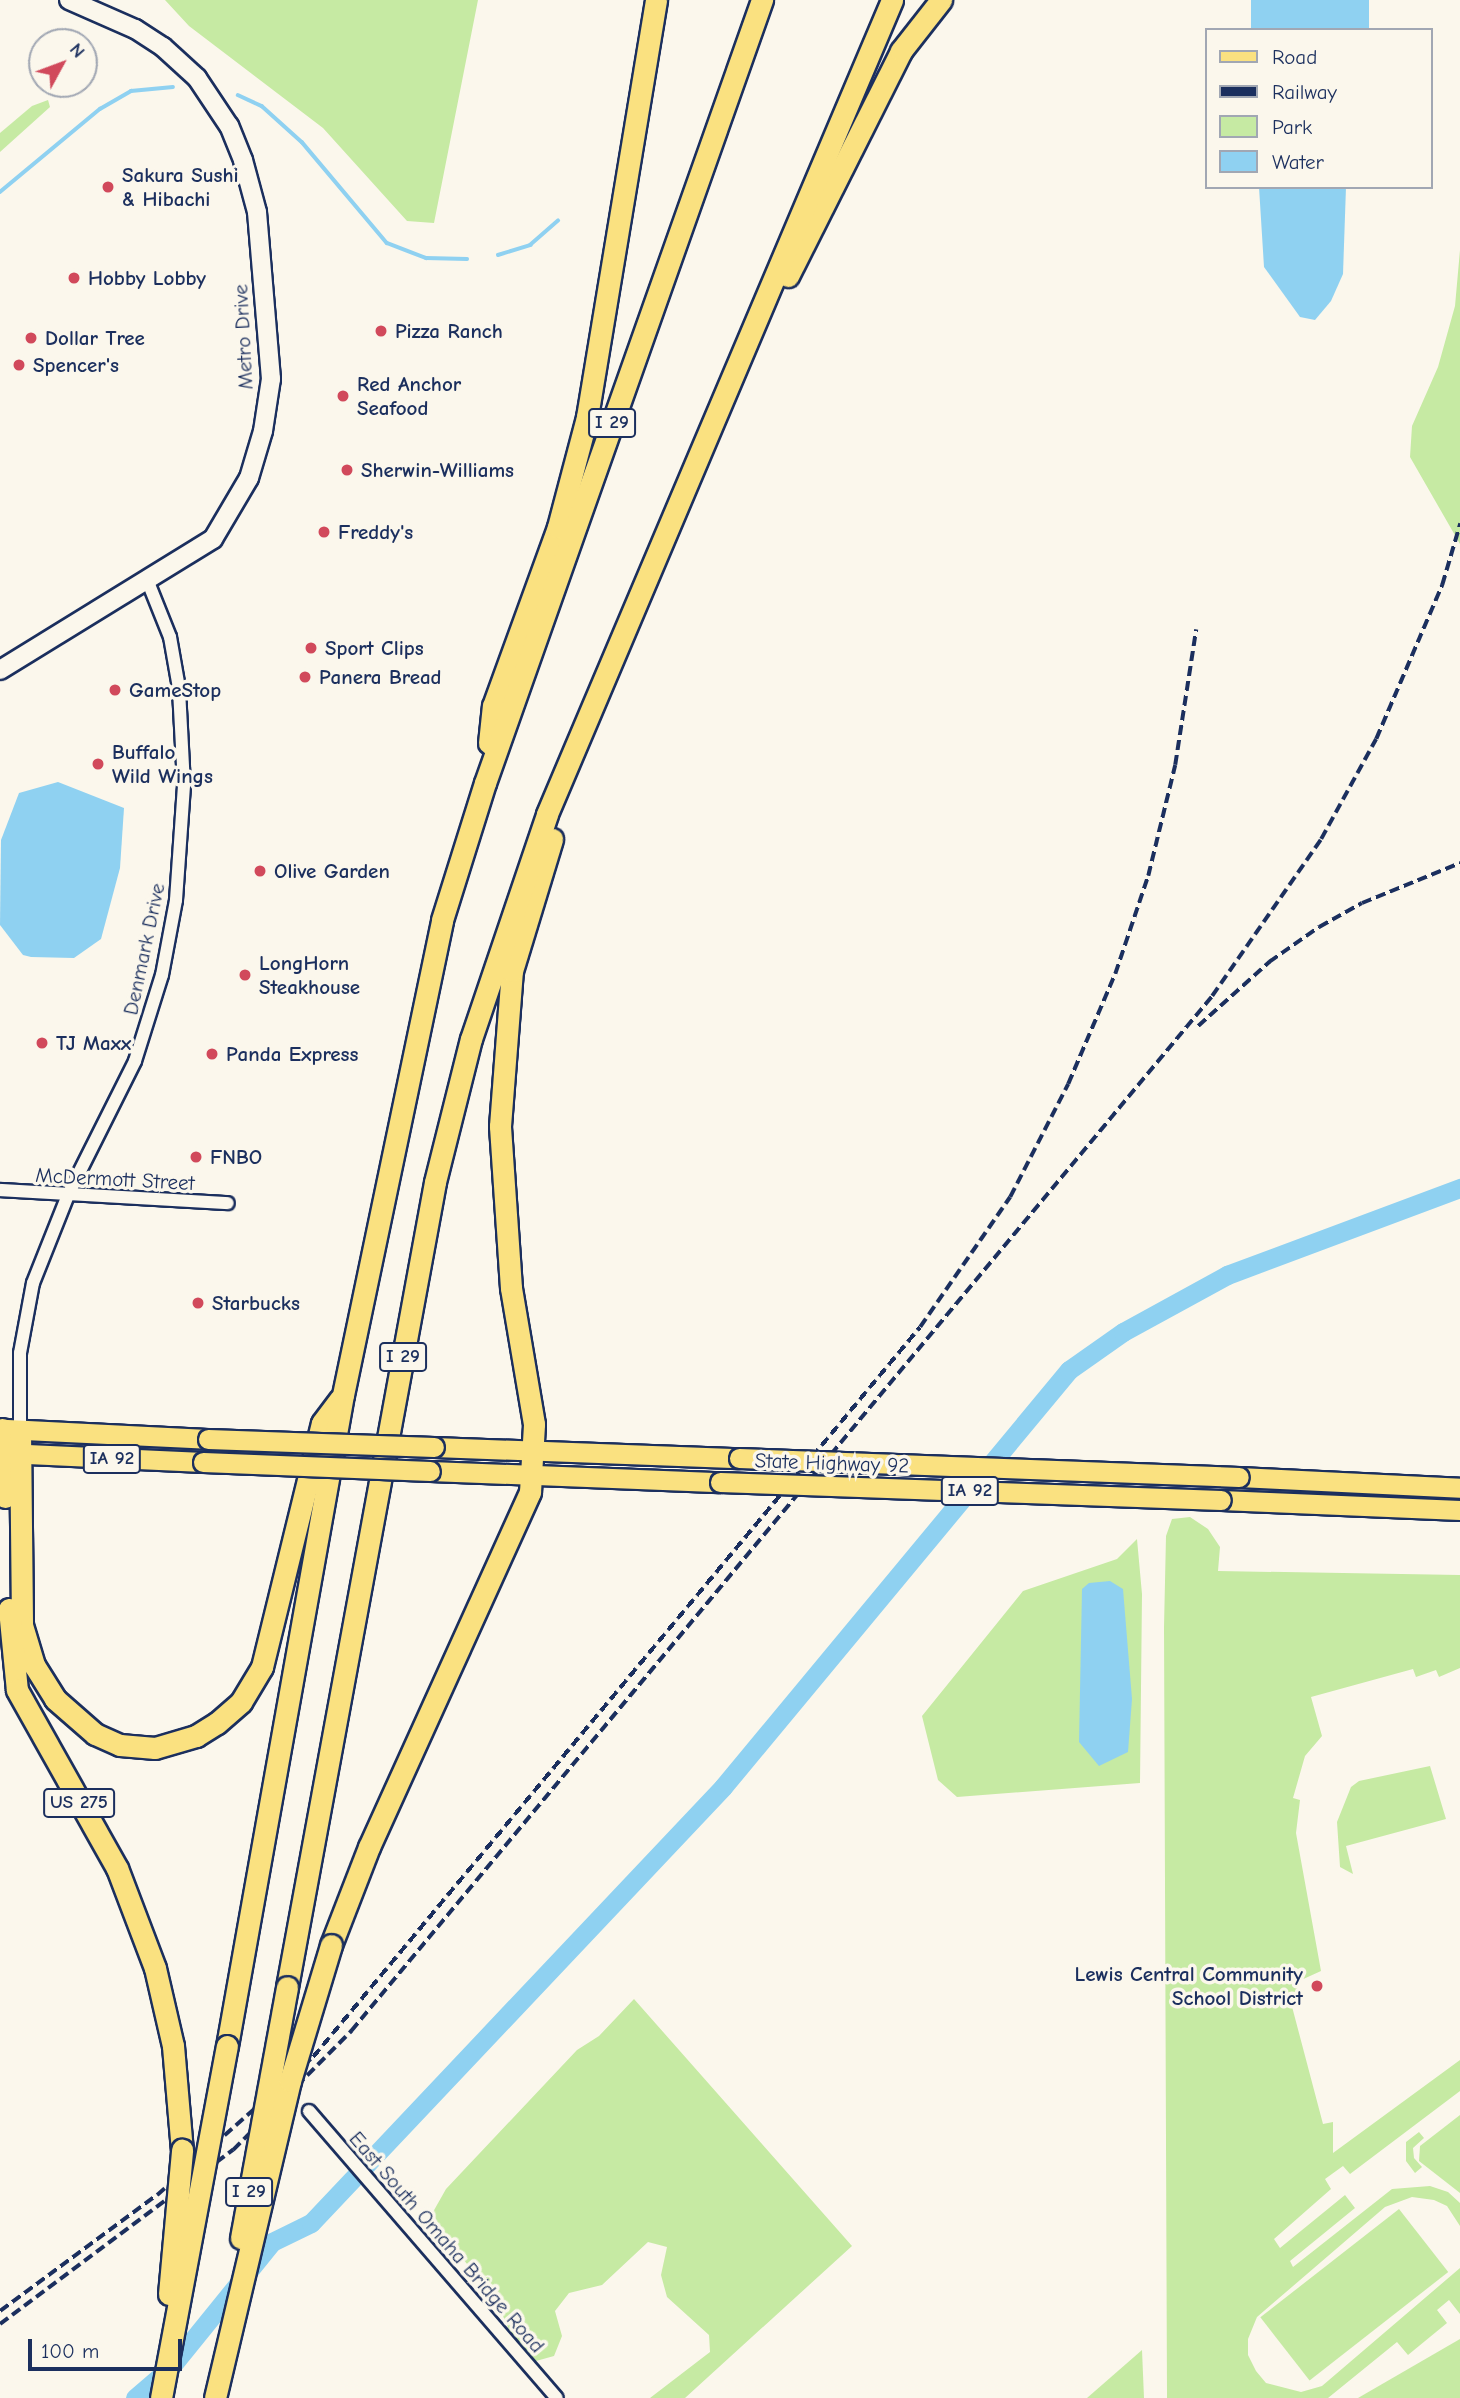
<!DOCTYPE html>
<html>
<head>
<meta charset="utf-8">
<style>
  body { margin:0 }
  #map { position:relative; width:1460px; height:2398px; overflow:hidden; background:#fbf7ec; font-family:"Comic Neue",sans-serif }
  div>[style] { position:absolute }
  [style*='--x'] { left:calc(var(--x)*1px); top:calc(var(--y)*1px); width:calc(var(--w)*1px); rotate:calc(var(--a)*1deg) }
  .green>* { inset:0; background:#c6eaa3; transform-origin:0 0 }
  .water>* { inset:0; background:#8fd1f1; transform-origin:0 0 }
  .stream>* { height:3.5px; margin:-1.75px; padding:0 1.75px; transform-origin:1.75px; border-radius:1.75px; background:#8fd1f1 }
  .river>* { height:19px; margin:-9.5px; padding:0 9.5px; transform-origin:9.5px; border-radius:9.5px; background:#8fd1f1 }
  .roads { filter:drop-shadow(2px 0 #1b2f5e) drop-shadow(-2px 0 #1b2f5e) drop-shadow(0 2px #1b2f5e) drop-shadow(0 -2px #1b2f5e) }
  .street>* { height:12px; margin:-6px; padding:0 6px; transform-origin:6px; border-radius:6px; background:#fbf7ec }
  .secondary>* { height:18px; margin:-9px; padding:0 9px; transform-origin:9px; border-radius:9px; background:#fbf7ec }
  .primary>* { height:19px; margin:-9.5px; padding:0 9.5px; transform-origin:9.5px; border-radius:9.5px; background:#fae180 }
  .highway>* { height:21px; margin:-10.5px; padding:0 10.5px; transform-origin:10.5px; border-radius:10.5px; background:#fae180 }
  .rail>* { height:3.5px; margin-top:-1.75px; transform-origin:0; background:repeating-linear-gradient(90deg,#1b2f5e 0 10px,transparent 0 15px) }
  .bridges { filter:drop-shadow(2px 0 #1b2f5e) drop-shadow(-2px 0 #1b2f5e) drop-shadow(0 2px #1b2f5e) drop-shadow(0 -2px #1b2f5e) }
  .primary-bridge>* { height:19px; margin:-9.5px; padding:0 9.5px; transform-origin:9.5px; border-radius:9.5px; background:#fae180 }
  .highway-bridge>* { height:21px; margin:-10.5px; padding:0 10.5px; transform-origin:10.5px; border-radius:10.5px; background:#fae180 }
  .dots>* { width:19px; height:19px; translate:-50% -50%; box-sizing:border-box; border:4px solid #fbf7ec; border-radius:50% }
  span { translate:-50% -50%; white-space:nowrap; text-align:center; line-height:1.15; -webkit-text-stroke:7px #fbf7ec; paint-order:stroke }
  .shield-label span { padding:2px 5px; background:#fbf7ec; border:2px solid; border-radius:5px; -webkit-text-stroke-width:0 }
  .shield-label { font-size:19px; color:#1b2f5e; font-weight:700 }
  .poi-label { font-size:21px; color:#1b2f5e; font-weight:700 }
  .left { translate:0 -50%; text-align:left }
  .right { translate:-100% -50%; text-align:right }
  .street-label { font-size:21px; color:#1b2f5e }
  .legend { position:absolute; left:1205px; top:28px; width:228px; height:161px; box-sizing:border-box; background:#fbf7ec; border:2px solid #a1a7b3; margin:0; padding:9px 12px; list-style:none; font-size:21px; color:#1b2f5e }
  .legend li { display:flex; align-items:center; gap:14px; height:35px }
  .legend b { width:35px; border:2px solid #a1a7b3 }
  .north { position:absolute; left:28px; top:28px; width:70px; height:70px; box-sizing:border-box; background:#fbf7ec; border:2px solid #a1a7b3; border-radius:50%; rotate:49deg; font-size:19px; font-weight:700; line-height:28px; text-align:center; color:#1b2f5e }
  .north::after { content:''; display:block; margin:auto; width:24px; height:32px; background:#d1495b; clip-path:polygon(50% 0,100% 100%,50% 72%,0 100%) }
  .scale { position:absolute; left:28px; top:2339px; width:154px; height:32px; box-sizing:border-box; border:4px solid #1b2f5e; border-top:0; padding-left:9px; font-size:21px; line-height:24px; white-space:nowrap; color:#1b2f5e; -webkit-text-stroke:5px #fbf7ec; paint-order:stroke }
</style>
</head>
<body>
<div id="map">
  <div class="green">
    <i style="clip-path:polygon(165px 0,478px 0,434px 223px,407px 221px,323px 128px,189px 26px)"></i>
    <i style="clip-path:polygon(48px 100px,50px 107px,0 152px,0 133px,32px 106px)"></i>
    <i style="clip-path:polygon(1460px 250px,1460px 544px,1410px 457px,1412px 426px,1438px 367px,1455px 306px)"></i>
    <i style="clip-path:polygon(1190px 1517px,1208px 1529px,1220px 1547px,1218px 1571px,1460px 1575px,1460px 1668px,1439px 1677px,1436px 1670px,1416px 1677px,1413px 1669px,1311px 1697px,1322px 1736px,1305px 1756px,1293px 1798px,1300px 1800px,1296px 1833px,1321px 1971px,1299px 1981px,1297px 1994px,1290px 1999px,1323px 2124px,1333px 2122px,1333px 2153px,1460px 2060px,1460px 2091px,1350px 2174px,1343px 2166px,1325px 2179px,1331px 2189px,1274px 2239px,1280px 2248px,1345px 2195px,1355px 2208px,1290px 2261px,1293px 2267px,1392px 2189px,1430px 2186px,1448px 2192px,1460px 2203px,1460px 2226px,1447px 2206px,1434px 2200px,1412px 2197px,1385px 2207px,1257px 2317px,1248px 2339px,1248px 2355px,1256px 2371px,1266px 2383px,1301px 2392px,1322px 2386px,1460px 2268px,1460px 2314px,1449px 2300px,1437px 2310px,1447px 2323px,1408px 2355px,1397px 2342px,1328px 2398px,1167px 2398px,1164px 1627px,1166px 1536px,1172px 1519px)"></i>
    <i style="clip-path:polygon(1137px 1539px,1142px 1594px,1140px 1783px,957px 1797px,938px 1780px,922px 1716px,1023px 1591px,1117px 1559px)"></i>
    <i style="clip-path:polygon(1430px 1766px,1446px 1819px,1346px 1846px,1353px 1874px,1340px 1867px,1337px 1822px,1351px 1787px,1359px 1781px)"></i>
    <i style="clip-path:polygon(634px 1999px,852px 2246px,685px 2398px,650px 2398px,710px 2352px,709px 2335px,667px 2297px,661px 2275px,667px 2247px,648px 2242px,602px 2285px,569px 2293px,555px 2311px,562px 2336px,554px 2356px,536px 2361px,511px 2334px,494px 2296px,441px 2233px,433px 2212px,446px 2189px,577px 2050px,599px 2036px)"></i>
    <i style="clip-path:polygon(1460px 2115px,1460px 2193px,1419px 2161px,1420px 2146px)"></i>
    <i style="clip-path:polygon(1419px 2132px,1424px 2138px,1413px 2148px,1414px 2158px,1422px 2167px,1415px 2173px,1406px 2161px,1406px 2142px)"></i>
    <i style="left:1399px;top:2209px;width:80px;height:176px;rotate:52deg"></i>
    <i style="clip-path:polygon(1460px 2339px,1460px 2398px,1358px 2398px)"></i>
    <i style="clip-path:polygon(1142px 2350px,1144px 2398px,1087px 2398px)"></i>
  </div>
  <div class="water">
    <i style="left:1251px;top:0;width:118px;height:30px"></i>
    <i style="clip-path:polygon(1259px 187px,1346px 187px,1343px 274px,1331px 301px,1315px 320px,1300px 317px,1264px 267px)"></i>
    <i style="clip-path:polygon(58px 782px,124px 808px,120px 868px,101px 939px,74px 958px,31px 957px,23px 955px,0 925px,1px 840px,19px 793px)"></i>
    <i style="clip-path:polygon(1110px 1581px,1123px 1589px,1132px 1699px,1128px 1752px,1099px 1766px,1079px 1742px,1082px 1589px,1089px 1583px)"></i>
  </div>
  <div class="stream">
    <i style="--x:238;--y:95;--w:26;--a:25"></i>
    <i style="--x:262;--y:106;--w:54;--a:42"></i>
    <i style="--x:302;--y:142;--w:132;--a:49.9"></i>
    <i style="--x:387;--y:243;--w:42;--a:21"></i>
    <i style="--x:426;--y:258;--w:41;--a:1.4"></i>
    <i style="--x:0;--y:192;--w:130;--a:-39.7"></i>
    <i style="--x:100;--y:109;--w:36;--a:-30"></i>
    <i style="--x:131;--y:91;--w:42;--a:-5.4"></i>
    <i style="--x:498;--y:255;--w:34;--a:-17"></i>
    <i style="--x:530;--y:245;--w:37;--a:-41"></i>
  </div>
  <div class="river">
    <i style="--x:135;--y:2398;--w:46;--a:-40.6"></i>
    <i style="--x:170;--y:2368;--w:162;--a:-51"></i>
    <i style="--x:272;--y:2242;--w:43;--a:-26"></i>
    <i style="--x:311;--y:2223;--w:600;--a:-46.62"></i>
    <i style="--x:723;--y:1787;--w:542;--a:-50.32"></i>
    <i style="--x:1069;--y:1370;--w:66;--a:-35.1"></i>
    <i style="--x:1123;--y:1332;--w:119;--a:-28.7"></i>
    <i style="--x:1227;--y:1275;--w:249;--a:-20.5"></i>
  </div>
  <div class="roads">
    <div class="street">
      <i style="--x:0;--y:1190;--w:228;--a:3.3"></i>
      <i style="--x:20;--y:1431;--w:78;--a:-90"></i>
      <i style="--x:20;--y:1353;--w:71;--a:-79.5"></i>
      <i style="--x:33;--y:1283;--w:95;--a:-68.3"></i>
      <i style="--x:68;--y:1195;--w:150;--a:-63.4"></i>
      <i style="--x:135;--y:1061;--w:90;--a:-72.6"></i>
      <i style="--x:162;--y:975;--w:76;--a:-79.4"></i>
      <i style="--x:176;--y:900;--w:115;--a:-86"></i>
      <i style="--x:184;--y:785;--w:97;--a:-93"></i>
      <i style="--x:179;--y:688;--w:52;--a:-100"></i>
      <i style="--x:170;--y:637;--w:59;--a:-111.8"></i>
      <i style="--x:309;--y:2111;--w:379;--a:49.2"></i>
    </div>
    <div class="secondary">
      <i style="--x:0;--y:670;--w:250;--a:-31.6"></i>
      <i style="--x:213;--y:539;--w:71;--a:-59.5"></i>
      <i style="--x:249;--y:478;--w:49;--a:-73.4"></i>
      <i style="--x:263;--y:431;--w:53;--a:-81.3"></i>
      <i style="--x:271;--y:379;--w:168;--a:-94.8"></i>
      <i style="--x:257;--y:212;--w:54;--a:-105.1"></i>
      <i style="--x:243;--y:160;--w:37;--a:-112"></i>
      <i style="--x:229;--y:126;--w:58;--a:-123.7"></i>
      <i style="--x:197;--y:78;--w:46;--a:-137.6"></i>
      <i style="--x:163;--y:47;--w:33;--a:-147"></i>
      <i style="--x:135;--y:29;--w:72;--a:-156.3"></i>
    </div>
    <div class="primary">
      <i style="--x:5;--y:1429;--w:203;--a:2.8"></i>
      <i style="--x:434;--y:1447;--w:305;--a:2.1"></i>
      <i style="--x:5;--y:1453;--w:198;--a:2.6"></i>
      <i style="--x:430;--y:1471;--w:290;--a:2.2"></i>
      <i style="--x:1239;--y:1477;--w:221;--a:2.8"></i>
      <i style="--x:1221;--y:1500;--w:239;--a:2.4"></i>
    </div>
    <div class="highway">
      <i style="--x:788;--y:276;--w:252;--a:-63.3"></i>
      <i style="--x:901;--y:51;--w:65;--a:-51.9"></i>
      <i style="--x:489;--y:743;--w:37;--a:-84"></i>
      <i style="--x:493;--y:706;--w:190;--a:-70"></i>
      <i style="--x:558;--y:527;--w:114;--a:-75.2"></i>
      <i style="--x:587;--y:417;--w:423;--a:-80.6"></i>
      <i style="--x:2;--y:1429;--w:68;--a:87.5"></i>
      <i style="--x:20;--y:1431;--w:194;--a:89.4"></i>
      <i style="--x:22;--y:1625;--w:42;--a:73.3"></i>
      <i style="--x:34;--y:1665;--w:40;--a:58"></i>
      <i style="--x:55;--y:1699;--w:53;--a:41.2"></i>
      <i style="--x:95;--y:1734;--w:27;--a:24"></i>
      <i style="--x:120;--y:1745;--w:35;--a:5"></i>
      <i style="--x:155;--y:1748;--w:43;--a:-16.3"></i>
      <i style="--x:196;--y:1736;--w:25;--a:-32"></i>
      <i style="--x:217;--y:1723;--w:32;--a:-41"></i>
      <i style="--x:241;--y:1702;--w:41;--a:-59"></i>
      <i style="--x:262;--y:1667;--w:251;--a:-76.2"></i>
      <i style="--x:322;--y:1423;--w:30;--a:-53"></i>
      <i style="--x:9;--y:1609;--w:81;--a:84.4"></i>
      <i style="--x:17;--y:1690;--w:204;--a:60.7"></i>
      <i style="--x:117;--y:1868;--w:107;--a:69.2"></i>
      <i style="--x:155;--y:1968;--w:80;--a:77"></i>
      <i style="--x:173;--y:2046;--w:104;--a:85.1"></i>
      <i style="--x:331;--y:1945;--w:105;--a:-68.8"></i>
      <i style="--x:369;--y:1847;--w:390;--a:-65.6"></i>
      <i style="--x:530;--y:1492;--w:68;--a:-86.6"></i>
      <i style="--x:534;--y:1424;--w:138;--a:-99.6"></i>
      <i style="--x:511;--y:1288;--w:162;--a:-93.9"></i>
      <i style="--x:500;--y:1126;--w:155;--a:-85.6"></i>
      <i style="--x:512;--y:971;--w:138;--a:-73.1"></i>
      <i style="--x:287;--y:1987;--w:818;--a:-79.58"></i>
      <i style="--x:435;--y:1182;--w:147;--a:-75.9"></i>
      <i style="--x:471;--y:1039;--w:237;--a:-71.3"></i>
      <i style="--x:547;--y:814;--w:884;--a:-67.03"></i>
      <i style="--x:227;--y:2046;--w:661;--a:-79.9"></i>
      <i style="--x:343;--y:1395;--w:485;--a:-78.2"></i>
      <i style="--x:442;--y:920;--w:144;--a:-72.6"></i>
      <i style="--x:485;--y:783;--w:831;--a:-70.52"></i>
    </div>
  </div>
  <div class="rail">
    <i style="--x:1198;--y:1026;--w:96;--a:-42"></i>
    <i style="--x:1269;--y:962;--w:61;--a:-35"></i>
    <i style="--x:1319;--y:927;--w:49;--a:-29.2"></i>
    <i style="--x:1362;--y:903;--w:106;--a:-22.2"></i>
    <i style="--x:0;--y:2311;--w:195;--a:-36.5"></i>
    <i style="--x:157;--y:2195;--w:208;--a:-41.5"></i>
    <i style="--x:313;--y:2057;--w:949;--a:-50.26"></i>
    <i style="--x:920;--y:1327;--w:158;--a:-55.3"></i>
    <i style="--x:1010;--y:1197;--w:127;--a:-62.8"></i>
    <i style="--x:1068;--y:1084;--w:120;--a:-66.9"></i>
    <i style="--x:1115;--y:974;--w:103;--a:-71.4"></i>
    <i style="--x:1148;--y:876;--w:114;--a:-76.3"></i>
    <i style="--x:1175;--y:765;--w:137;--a:-81.2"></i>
    <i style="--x:0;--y:2324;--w:291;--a:-36.8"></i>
    <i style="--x:233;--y:2150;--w:168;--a:-45.2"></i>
    <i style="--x:351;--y:2031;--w:1346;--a:-50.24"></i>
    <i style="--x:1212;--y:996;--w:191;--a:-55.2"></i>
    <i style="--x:1321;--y:839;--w:114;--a:-61.2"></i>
    <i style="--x:1376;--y:739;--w:168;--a:-66.8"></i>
    <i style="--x:1442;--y:585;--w:64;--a:-73.6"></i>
  </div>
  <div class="bridges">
    <div class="primary-bridge">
      <i style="--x:208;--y:1439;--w:226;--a:2"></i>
      <i style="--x:739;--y:1458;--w:500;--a:2.18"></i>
      <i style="--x:203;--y:1462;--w:227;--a:2.3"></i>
      <i style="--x:720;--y:1482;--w:501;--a:2.06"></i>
    </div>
    <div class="highway-bridge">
      <i style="--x:241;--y:2238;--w:255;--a:-79.6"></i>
      <i style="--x:169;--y:2294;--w:145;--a:-84.8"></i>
      <i style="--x:161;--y:2398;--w:358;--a:-79.4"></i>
      <i style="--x:215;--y:2398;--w:326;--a:-76.7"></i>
      <i style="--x:290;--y:2081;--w:142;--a:-73.2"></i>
    </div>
  </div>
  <div class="dots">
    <i style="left:108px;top:187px;background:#d1495b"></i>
    <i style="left:74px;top:278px;background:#d1495b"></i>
    <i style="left:381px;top:331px;background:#d1495b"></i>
    <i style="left:31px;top:338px;background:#d1495b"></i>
    <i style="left:19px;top:365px;background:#d1495b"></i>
    <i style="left:343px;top:396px;background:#d1495b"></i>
    <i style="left:347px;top:470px;background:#d1495b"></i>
    <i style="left:324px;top:532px;background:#d1495b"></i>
    <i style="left:311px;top:648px;background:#d1495b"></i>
    <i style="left:305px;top:677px;background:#d1495b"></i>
    <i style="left:115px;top:690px;background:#d1495b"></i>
    <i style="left:98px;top:764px;background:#d1495b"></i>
    <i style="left:260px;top:871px;background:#d1495b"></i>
    <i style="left:245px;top:975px;background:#d1495b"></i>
    <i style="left:42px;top:1043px;background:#d1495b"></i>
    <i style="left:212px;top:1054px;background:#d1495b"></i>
    <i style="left:196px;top:1157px;background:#d1495b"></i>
    <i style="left:198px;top:1303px;background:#d1495b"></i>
    <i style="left:1317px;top:1986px;background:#d1495b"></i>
  </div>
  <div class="shield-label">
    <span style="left:612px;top:423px">I 29</span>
    <span style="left:403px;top:1357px">I 29</span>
    <span style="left:112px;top:1459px">IA 92</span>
    <span style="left:970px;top:1491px">IA 92</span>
    <span style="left:79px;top:1803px">US 275</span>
    <span style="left:249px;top:2192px">I 29</span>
  </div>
  <div class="poi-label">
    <span class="left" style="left:122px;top:187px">Sakura Sushi<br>&amp; Hibachi</span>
    <span class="left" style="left:88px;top:278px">Hobby Lobby</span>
    <span class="left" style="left:395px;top:331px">Pizza Ranch</span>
    <span class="left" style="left:45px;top:338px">Dollar Tree</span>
    <span class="left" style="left:33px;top:365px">Spencer's</span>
    <span class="left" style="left:357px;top:396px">Red Anchor<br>Seafood</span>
    <span class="left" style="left:361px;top:470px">Sherwin-Williams</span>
    <span class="left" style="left:338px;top:532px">Freddy's</span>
    <span class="left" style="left:325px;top:648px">Sport Clips</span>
    <span class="left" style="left:319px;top:677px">Panera Bread</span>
    <span class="left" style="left:129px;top:690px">GameStop</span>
    <span class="left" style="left:112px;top:764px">Buffalo<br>Wild Wings</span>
    <span class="left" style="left:274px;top:871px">Olive Garden</span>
    <span class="left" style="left:259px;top:975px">LongHorn<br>Steakhouse</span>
    <span class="left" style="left:56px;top:1043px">TJ Maxx</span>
    <span class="left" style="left:226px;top:1054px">Panda Express</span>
    <span class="left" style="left:210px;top:1157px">FNBO</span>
    <span class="left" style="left:212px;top:1303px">Starbucks</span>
    <span class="right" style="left:1303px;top:1986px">Lewis Central Community<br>School District</span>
  </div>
  <div class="street-label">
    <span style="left:243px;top:337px;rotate:-93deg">Metro Drive</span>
    <span style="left:144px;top:949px;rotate:-78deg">Denmark Drive</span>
    <span style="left:115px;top:1179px;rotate:3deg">McDermott Street</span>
    <span style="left:832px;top:1463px;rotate:2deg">State Highway 92</span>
    <span style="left:447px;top:2242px;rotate:49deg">East South Omaha Bridge Road</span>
  </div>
  <ul class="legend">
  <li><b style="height:9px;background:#fae180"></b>Road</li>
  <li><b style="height:9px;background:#1b2f5e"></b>Railway</li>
  <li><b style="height:19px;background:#c6eaa3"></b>Park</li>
  <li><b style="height:19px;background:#8fd1f1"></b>Water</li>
  </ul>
  <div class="north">N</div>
  <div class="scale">100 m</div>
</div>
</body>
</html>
